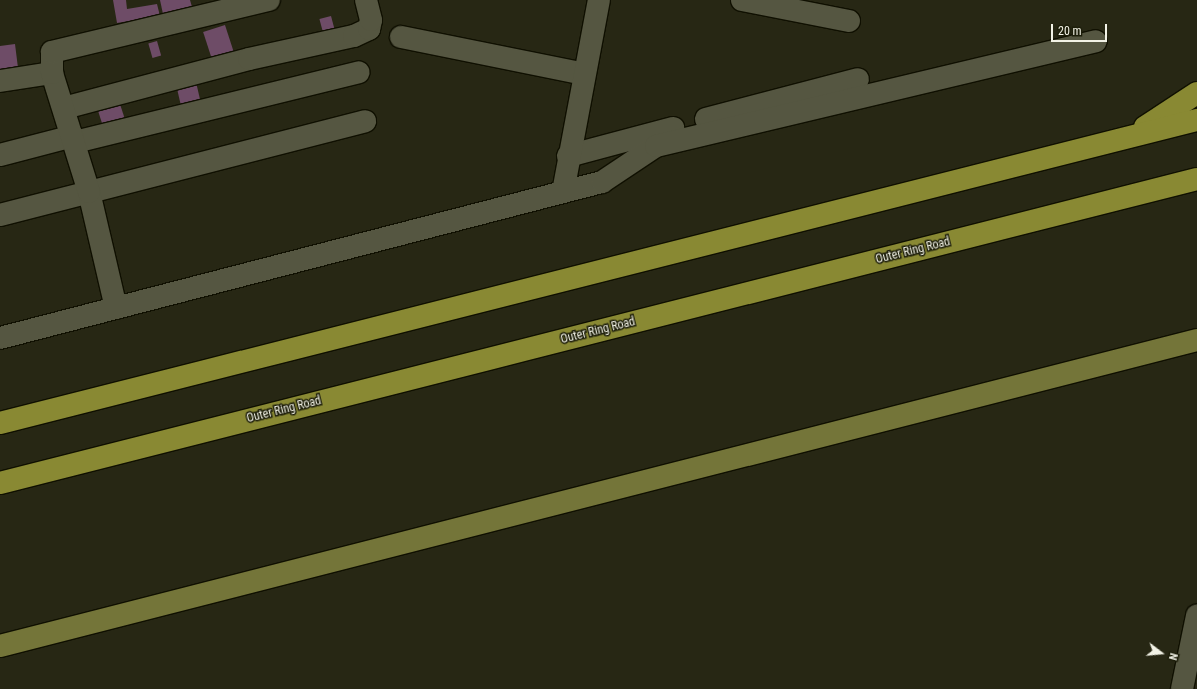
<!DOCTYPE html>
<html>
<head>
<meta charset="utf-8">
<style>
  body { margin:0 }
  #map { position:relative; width:1197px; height:689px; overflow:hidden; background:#272714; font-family:"Roboto Condensed",sans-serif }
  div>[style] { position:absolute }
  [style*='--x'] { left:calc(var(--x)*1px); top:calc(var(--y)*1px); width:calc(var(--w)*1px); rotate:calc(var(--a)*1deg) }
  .building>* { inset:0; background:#6e4c67; transform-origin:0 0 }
  .roads { filter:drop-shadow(1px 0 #101001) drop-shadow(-1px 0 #101001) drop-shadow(0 1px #101001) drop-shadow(0 -1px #101001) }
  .minor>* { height:22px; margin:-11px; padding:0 11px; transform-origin:11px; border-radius:11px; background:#555641 }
  .major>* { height:22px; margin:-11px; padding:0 11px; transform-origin:11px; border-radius:11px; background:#747539 }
  .highway>* { height:22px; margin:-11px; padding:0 11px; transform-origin:11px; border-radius:11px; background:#898933 }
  span { translate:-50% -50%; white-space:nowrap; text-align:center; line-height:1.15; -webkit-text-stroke:3px #1d1e0a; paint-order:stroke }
  .street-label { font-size:12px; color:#f2f2e6 }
  .north { position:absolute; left:1141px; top:633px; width:40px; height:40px; -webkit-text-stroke:3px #1d1e0a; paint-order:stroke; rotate:106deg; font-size:11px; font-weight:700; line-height:16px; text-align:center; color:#f2f2e6 }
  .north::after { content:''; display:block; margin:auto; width:14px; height:18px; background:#f2f2e6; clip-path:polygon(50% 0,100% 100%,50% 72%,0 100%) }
  .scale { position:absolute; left:1051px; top:24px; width:56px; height:18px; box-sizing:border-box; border:2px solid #f2f2e6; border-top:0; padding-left:5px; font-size:12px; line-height:14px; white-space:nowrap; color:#f2f2e6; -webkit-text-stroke:3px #1d1e0a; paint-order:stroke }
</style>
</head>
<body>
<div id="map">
  <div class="building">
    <i style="clip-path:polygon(113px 0,126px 0,127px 9px,157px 4px,160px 16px,117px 23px)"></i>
    <i style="clip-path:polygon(160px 0,190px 0,192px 7px,163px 14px)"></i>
    <i style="left:331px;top:16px;width:16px;height:12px;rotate:75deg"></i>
    <i style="left:225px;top:25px;width:32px;height:23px;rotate:72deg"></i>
    <i style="left:157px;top:41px;width:15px;height:9px;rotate:74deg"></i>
    <i style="clip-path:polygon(15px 44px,18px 68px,0 70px,0 46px)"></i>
    <i style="left:196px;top:82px;width:18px;height:20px;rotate:77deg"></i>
    <i style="left:119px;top:101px;width:20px;height:23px;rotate:72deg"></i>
  </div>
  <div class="roads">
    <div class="minor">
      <i style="--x:742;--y:0;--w:109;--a:11.1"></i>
      <i style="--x:401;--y:37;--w:187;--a:11.4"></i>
      <i style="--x:0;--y:81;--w:53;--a:-8.7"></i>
      <i style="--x:64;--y:108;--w:191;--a:-14.8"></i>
      <i style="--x:249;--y:59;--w:107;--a:-12.4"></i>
      <i style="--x:354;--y:36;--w:17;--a:-25"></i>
      <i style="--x:369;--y:29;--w:9;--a:-77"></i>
      <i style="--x:371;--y:20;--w:21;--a:-104"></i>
      <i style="--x:706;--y:119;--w:157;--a:-14.7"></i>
      <i style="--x:75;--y:142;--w:292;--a:-13.8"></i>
      <i style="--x:0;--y:155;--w:75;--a:-14.6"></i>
      <i style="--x:568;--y:156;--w:109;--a:-14.9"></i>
      <i style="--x:563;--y:192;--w:195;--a:-79.4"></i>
      <i style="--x:0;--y:215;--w:377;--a:-14.4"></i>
      <i style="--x:116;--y:308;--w:119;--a:-103.1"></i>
      <i style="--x:89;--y:192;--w:125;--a:-107.3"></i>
      <i style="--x:52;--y:73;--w:21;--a:-90"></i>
      <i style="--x:52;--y:52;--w:223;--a:-13.5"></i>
      <i style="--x:0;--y:338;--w:622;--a:-14.53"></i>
      <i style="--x:602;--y:182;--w:65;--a:-33.7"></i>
      <i style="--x:656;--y:146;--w:452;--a:-13.4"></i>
      <i style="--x:1182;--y:689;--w:75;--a:-78.4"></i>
    </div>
    <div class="major">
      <i style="--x:0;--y:646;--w:1235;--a:-14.34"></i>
    </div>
    <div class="highway">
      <i style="--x:1145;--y:127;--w:62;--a:-33.2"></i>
      <i style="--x:0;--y:423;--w:1235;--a:-14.21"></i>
      <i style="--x:0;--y:483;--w:1235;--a:-14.25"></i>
    </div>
  </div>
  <div class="street-label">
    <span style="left:913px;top:251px;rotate:-14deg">Outer Ring Road</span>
    <span style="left:598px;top:331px;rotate:-14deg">Outer Ring Road</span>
    <span style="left:284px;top:410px;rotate:-14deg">Outer Ring Road</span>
  </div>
  <div class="north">N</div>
  <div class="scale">20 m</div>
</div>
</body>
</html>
